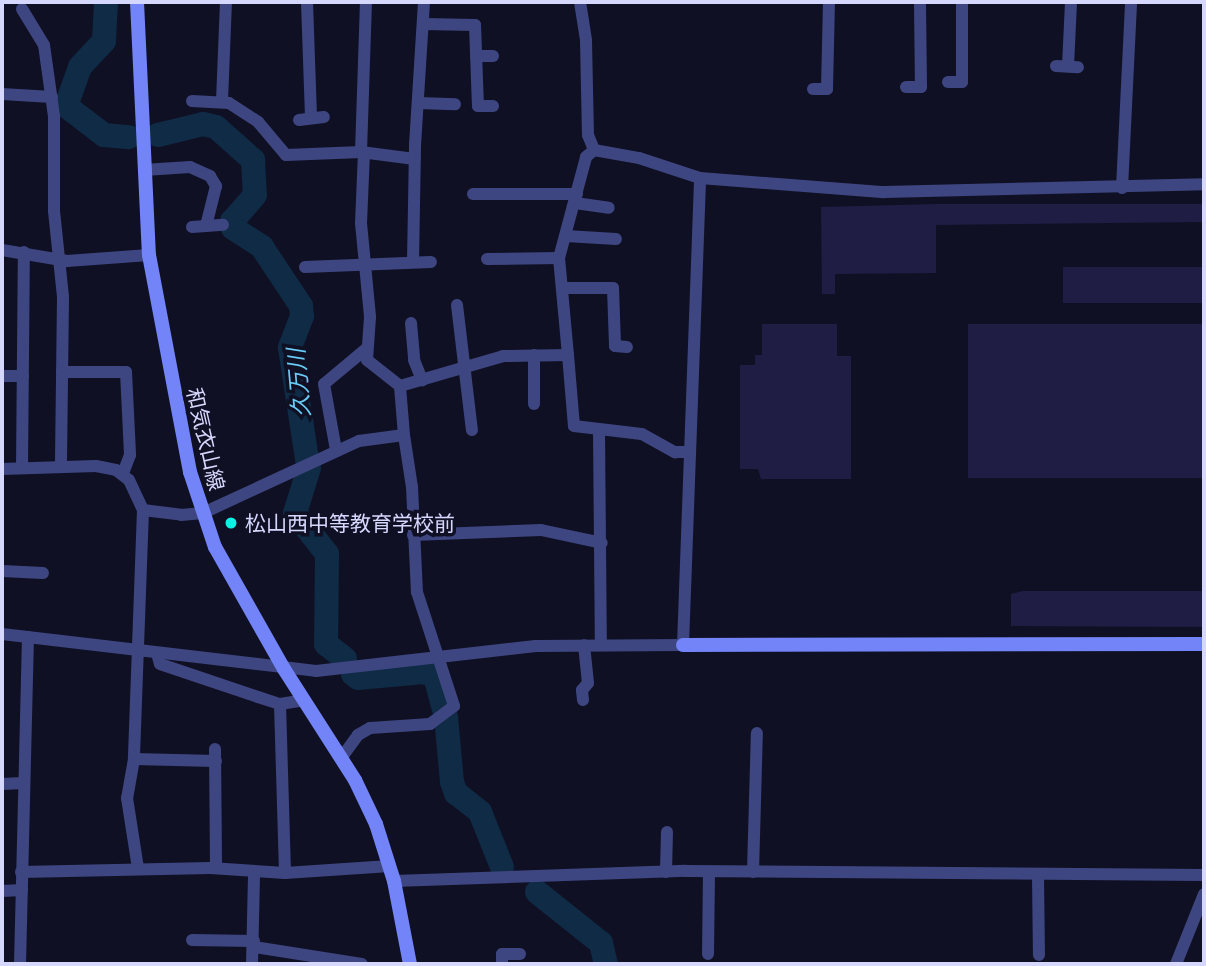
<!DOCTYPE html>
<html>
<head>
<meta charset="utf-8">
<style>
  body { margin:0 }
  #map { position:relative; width:1206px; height:966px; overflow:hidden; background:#101024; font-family:"IBM Plex Sans","Noto Sans JP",sans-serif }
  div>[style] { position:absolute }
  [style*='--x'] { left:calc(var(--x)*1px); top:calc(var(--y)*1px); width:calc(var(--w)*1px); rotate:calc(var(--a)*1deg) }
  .river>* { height:24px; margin:-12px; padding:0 12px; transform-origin:12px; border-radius:12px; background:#0f2b45 }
  .building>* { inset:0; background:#1f1d44; transform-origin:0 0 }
  .street>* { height:12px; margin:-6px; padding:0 6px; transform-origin:6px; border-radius:6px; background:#3e4681 }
  .secondary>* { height:14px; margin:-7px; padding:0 7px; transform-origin:7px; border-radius:7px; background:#7284f8 }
  .dots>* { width:19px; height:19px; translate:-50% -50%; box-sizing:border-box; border:4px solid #101024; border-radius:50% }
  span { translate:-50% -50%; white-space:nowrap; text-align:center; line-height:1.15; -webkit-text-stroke:7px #101024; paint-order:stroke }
  .street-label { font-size:21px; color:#d6d7fd }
  .poi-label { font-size:21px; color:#d6d7fd }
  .left { translate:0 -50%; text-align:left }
  .water-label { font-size:23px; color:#69ccf7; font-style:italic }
  .frame { position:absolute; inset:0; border:4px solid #d6d7fd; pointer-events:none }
</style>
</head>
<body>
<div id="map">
  <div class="river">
    <i style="--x:106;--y:2;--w:39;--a:93"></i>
    <i style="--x:104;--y:41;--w:35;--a:133"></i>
    <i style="--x:80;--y:67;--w:41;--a:109.7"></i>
    <i style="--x:66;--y:106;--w:48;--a:37.3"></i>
    <i style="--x:104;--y:135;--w:25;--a:5"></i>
    <i style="--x:158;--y:135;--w:46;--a:-13.7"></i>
    <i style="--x:203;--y:124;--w:13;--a:13"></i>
    <i style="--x:216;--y:127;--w:50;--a:41.7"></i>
    <i style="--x:253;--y:160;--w:35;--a:87"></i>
    <i style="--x:255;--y:195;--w:35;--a:131"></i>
    <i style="--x:232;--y:221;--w:7;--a:82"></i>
    <i style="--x:233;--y:228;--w:35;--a:33"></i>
    <i style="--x:262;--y:247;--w:71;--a:56.5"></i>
    <i style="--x:301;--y:306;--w:10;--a:84"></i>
    <i style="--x:302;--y:316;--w:34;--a:111"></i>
    <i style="--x:290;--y:348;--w:112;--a:81.3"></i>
    <i style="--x:309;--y:468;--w:47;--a:107.3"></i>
    <i style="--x:295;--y:513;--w:52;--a:52"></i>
    <i style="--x:327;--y:554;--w:90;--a:90.6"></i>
    <i style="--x:326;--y:644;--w:24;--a:38"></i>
    <i style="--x:353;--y:674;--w:6;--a:39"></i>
    <i style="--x:358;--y:678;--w:66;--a:-5.2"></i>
    <i style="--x:424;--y:672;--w:12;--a:20"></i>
    <i style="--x:435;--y:676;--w:34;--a:75"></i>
    <i style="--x:446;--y:717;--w:65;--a:84.7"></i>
    <i style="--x:452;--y:782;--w:12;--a:70"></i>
    <i style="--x:456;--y:793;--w:31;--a:38"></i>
    <i style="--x:480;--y:812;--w:59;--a:68.2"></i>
    <i style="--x:537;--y:892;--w:82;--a:38.6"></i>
    <i style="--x:601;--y:943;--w:22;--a:77"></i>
  </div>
  <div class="building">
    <i style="clip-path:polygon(937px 204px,1204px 204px,1204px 222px,936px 225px,936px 273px,835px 274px,835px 294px,822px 294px,821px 207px)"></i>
    <i style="left:1063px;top:267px;width:141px;height:36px"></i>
    <i style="clip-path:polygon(762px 324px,837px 324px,837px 356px,851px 356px,851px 479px,761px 479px,758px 469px,740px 469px,740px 365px,755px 365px,755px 355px,762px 355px)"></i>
    <i style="left:968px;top:324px;width:236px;height:154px"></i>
    <i style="clip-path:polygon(1023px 591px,1204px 591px,1204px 627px,1011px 626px,1011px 594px)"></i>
  </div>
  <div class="street">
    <i style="--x:307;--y:2;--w:116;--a:88"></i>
    <i style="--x:580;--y:2;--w:39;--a:81"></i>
    <i style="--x:586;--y:41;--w:94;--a:88.8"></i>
    <i style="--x:588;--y:135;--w:16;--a:68"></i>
    <i style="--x:594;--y:150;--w:46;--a:10.1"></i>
    <i style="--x:639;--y:158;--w:64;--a:18.2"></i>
    <i style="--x:22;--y:9;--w:42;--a:58.6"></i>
    <i style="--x:44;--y:45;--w:72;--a:82"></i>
    <i style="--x:54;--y:116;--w:95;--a:90"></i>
    <i style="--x:54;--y:211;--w:86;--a:84"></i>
    <i style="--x:63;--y:297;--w:170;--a:90.7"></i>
    <i style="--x:423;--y:24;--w:52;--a:1.1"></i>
    <i style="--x:475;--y:25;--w:81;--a:87.9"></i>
    <i style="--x:478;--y:106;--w:15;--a:0"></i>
    <i style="--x:476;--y:56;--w:17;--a:0"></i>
    <i style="--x:1056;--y:66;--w:22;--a:3"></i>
    <i style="--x:1068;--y:66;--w:64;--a:-87.3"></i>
    <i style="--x:948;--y:82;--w:14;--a:0"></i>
    <i style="--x:962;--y:82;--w:80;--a:-90"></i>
    <i style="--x:906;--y:87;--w:15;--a:0"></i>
    <i style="--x:921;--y:87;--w:85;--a:-90.7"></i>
    <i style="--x:813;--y:89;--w:14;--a:0"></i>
    <i style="--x:827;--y:89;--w:87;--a:-88.7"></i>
    <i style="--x:2;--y:94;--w:50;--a:3.4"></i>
    <i style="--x:192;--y:101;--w:37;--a:3"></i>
    <i style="--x:229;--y:103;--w:35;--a:33"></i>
    <i style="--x:258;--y:122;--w:43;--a:49.7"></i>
    <i style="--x:286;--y:155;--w:75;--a:-2.3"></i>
    <i style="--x:361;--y:152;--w:54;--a:7.4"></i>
    <i style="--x:222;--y:101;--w:99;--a:-87.7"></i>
    <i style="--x:419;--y:103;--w:36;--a:2"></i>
    <i style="--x:299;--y:120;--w:25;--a:-7"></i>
    <i style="--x:361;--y:152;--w:150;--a:-88.1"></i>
    <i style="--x:364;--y:152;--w:71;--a:92.4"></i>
    <i style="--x:361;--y:223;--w:94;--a:84.5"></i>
    <i style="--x:370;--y:317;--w:43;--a:94"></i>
    <i style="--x:367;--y:360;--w:42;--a:38.2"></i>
    <i style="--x:144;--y:170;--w:46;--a:-3.7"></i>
    <i style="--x:190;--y:167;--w:22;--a:24"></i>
    <i style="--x:210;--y:176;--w:12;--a:59"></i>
    <i style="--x:216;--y:186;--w:41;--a:104"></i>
    <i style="--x:1122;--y:188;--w:186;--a:-87.2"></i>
    <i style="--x:473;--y:194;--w:104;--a:0"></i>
    <i style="--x:575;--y:203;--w:34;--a:8"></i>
    <i style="--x:192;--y:227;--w:31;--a:-4"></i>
    <i style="--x:566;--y:236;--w:50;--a:3.4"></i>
    <i style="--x:2;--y:250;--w:66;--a:9.6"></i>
    <i style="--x:67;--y:261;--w:82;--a:-4.2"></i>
    <i style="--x:487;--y:259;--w:72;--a:-0.8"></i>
    <i style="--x:413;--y:262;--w:117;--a:-89"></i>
    <i style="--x:415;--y:145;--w:143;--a:-86.4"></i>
    <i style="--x:305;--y:267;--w:126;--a:-2.3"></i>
    <i style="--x:562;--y:288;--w:51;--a:0"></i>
    <i style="--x:613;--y:288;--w:58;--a:88"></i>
    <i style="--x:615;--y:346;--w:12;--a:5"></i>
    <i style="--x:457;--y:305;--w:126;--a:83.2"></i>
    <i style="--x:411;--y:323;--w:37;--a:85"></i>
    <i style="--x:414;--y:360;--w:22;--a:68"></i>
    <i style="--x:568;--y:355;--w:71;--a:85.2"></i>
    <i style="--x:574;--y:426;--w:68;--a:6.7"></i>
    <i style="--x:642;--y:434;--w:38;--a:29"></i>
    <i style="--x:675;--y:452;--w:13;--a:0"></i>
    <i style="--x:62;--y:372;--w:64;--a:0"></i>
    <i style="--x:126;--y:372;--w:83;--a:87.2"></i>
    <i style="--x:130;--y:455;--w:19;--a:111"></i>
    <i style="--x:2;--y:376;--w:21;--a:0"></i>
    <i style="--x:534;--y:404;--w:49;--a:-90"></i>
    <i style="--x:599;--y:431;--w:214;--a:89.5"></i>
    <i style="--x:404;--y:435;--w:49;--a:-94.7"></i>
    <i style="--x:400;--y:386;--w:107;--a:-16.2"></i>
    <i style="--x:503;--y:356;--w:65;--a:-0.9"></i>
    <i style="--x:568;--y:355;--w:97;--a:-95.3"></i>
    <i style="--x:559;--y:258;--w:105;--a:-75"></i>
    <i style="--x:586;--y:157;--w:11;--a:-41"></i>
    <i style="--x:336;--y:450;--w:67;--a:-100.3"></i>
    <i style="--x:324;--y:384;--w:56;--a:-39.9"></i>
    <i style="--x:22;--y:468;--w:216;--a:-89.5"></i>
    <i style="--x:2;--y:469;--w:94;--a:-1.8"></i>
    <i style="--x:96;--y:466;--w:20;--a:11"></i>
    <i style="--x:116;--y:470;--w:16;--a:38"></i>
    <i style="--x:129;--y:480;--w:33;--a:65"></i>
    <i style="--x:143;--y:510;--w:249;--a:92.1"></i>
    <i style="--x:134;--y:759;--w:40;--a:100"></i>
    <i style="--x:127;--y:798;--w:71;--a:81.1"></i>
    <i style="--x:143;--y:510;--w:38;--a:7"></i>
    <i style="--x:181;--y:515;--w:22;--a:-5"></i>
    <i style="--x:203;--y:513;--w:172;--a:-24.8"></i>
    <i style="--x:359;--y:441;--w:45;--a:-7.6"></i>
    <i style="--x:404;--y:435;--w:53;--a:81.3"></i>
    <i style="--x:412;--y:487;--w:105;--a:87.3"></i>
    <i style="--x:417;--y:592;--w:120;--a:72"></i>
    <i style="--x:454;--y:706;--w:30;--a:143"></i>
    <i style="--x:430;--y:724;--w:60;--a:176.2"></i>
    <i style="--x:370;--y:728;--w:14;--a:150"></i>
    <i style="--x:358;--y:735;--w:27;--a:126"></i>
    <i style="--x:413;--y:535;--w:128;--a:-2.2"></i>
    <i style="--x:541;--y:530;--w:62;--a:12"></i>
    <i style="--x:2;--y:571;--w:41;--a:2.8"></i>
    <i style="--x:2;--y:634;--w:316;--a:6.7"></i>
    <i style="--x:316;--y:671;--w:221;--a:-6.5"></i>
    <i style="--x:536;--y:646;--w:147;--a:-0.4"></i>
    <i style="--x:683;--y:645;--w:467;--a:-87.9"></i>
    <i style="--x:700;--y:178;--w:185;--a:4.4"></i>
    <i style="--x:884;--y:192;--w:320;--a:-1.4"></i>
    <i style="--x:157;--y:653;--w:11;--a:75"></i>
    <i style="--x:160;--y:664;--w:103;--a:18.6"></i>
    <i style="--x:258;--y:697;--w:23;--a:18"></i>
    <i style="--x:280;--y:704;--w:24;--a:-9"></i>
    <i style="--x:583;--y:700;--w:10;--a:-96"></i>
    <i style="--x:582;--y:690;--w:9;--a:-49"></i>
    <i style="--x:588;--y:683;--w:38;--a:-96"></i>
    <i style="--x:280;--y:704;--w:169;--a:88.3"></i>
    <i style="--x:215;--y:749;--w:119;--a:89.5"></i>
    <i style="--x:134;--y:759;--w:82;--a:1.4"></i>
    <i style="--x:2;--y:784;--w:21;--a:-3"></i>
    <i style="--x:21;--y:872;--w:189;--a:-1.2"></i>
    <i style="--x:210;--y:868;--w:75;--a:3.8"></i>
    <i style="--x:285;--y:873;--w:105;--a:-3.8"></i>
    <i style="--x:666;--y:872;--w:40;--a:-88.6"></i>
    <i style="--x:753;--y:872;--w:139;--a:-88.4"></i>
    <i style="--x:1038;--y:877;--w:78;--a:89.3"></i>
    <i style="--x:394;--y:881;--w:292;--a:-2"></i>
    <i style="--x:686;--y:871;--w:518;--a:0.44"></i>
    <i style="--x:2;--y:891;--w:20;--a:-3"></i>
    <i style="--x:192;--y:940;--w:62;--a:0.9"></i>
    <i style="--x:254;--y:947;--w:109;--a:8.9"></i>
    <i style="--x:708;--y:954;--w:82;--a:-89.3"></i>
    <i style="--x:20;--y:964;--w:327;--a:-88.6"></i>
    <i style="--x:252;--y:964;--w:91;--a:-88.7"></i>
    <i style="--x:502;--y:964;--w:10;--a:-90"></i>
    <i style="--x:502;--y:954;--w:18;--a:0"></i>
    <i style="--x:1176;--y:964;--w:75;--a:-68.2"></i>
  </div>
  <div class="secondary">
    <i style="--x:137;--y:2;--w:253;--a:87.3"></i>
    <i style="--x:149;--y:255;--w:221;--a:79.3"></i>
    <i style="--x:190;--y:472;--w:79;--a:71.6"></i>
    <i style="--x:215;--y:547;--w:140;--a:60.5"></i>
    <i style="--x:284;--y:669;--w:132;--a:57.4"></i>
    <i style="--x:355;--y:780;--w:49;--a:64.5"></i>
    <i style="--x:376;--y:824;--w:60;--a:72.5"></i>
    <i style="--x:394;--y:881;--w:85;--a:79.1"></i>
    <i style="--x:683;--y:645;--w:521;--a:-0.11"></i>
  </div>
  <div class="dots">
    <i style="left:231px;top:523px;background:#0df1e4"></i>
  </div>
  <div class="street-label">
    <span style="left:206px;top:439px;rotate:77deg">和気衣山線</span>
  </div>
  <div class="poi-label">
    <span class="left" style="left:245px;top:523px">松山西中等教育学校前</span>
  </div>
  <div class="water-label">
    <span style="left:298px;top:383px;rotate:-95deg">久万川</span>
  </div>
  <div class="frame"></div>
</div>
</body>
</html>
